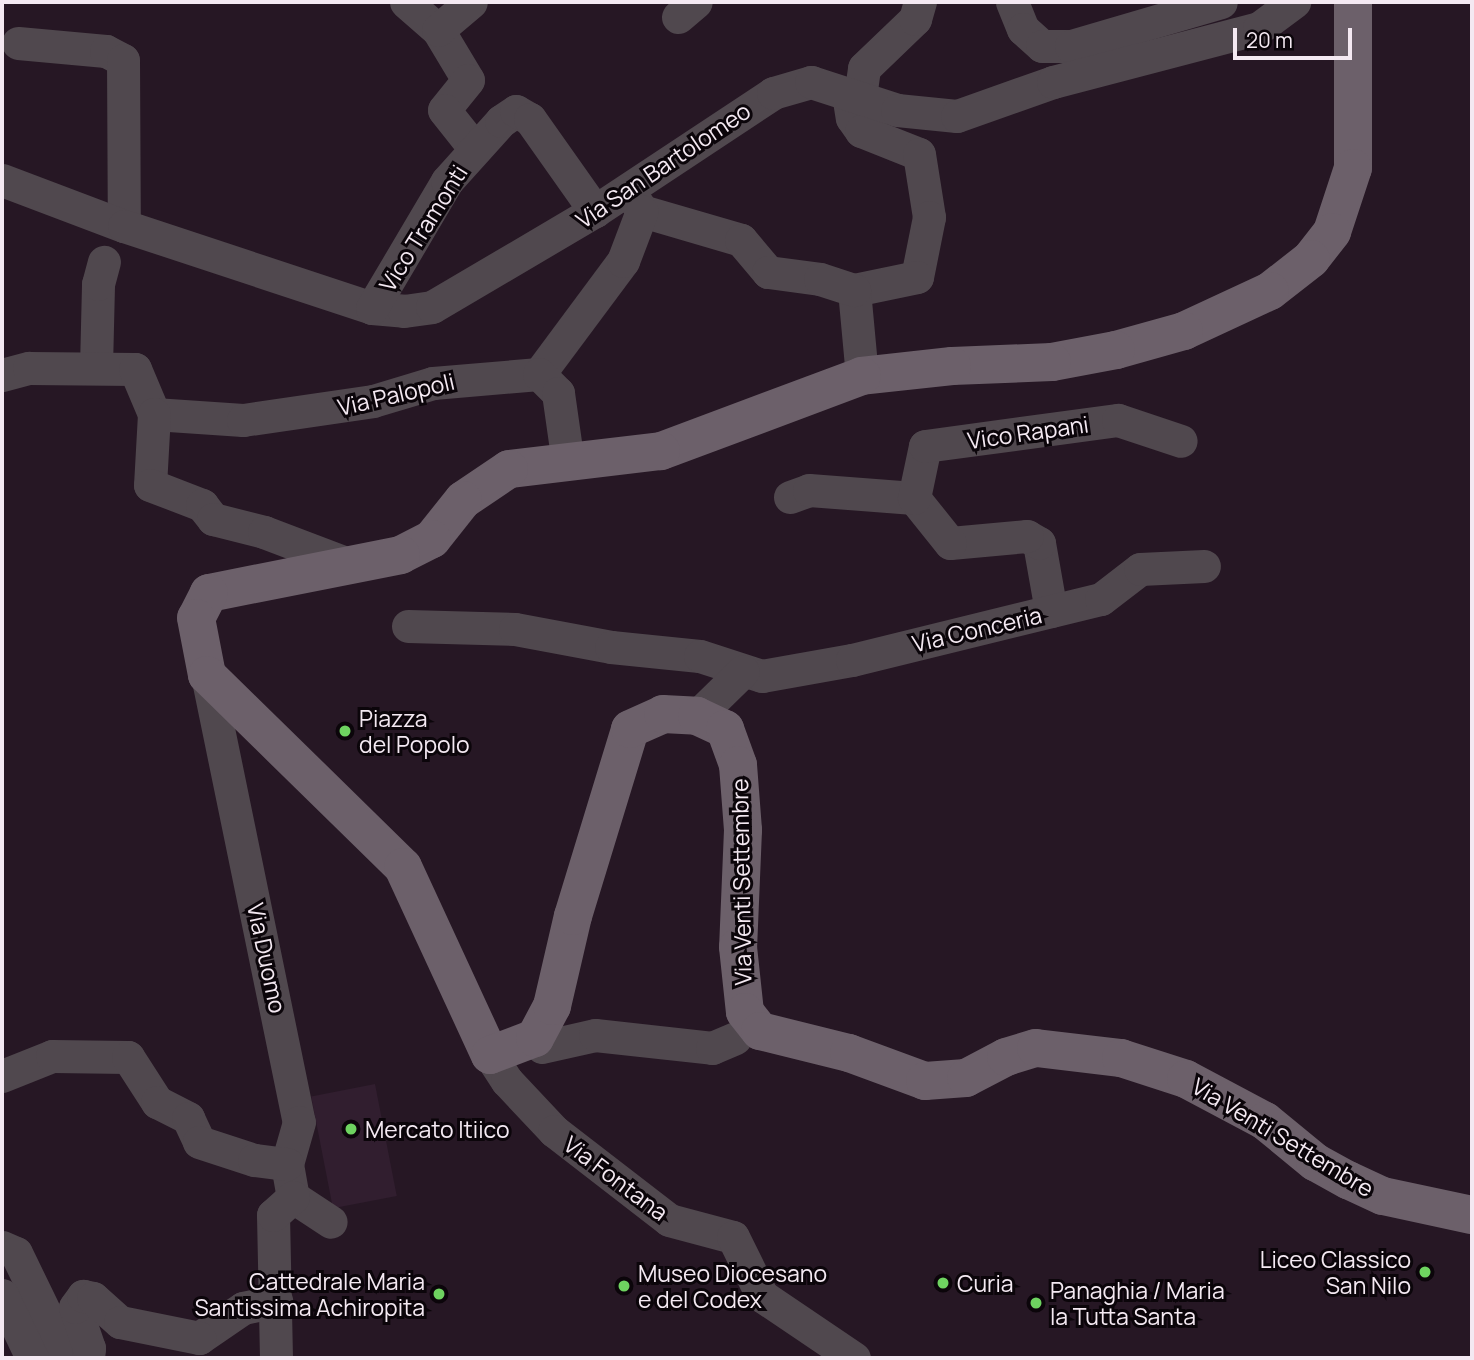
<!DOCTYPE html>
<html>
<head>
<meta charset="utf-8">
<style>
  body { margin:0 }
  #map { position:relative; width:1474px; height:1360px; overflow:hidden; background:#261724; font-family:Manrope,sans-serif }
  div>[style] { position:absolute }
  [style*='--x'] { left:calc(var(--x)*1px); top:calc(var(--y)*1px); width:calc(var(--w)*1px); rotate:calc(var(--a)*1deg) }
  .built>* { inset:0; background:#311e2f; transform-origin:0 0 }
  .street>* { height:33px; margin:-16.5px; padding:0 16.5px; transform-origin:16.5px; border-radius:16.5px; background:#50484e }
  .secondary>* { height:38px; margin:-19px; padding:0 19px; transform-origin:19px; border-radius:19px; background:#6c606a }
  .dots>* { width:19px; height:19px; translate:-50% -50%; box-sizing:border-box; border:4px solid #0b050a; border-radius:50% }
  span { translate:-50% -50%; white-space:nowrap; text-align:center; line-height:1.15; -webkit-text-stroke:6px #0b050a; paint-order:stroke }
  .street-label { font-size:23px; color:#f4e9f2 }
  .poi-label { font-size:23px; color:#f4e9f2 }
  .left { translate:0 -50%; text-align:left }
  .right { translate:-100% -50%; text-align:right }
  .frame { position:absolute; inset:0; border:4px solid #f4e9f2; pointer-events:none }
  .scale { position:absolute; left:1233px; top:28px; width:119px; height:32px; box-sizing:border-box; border:4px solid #f4e9f2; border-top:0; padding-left:9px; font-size:21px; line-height:24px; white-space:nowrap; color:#f4e9f2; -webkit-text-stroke:5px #0b050a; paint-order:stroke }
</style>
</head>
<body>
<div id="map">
  <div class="built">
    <i style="left:375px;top:1084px;width:114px;height:65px;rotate:79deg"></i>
  </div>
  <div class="street">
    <i style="--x:406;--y:2;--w:43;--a:41.2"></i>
    <i style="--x:438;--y:30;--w:58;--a:59"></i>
    <i style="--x:468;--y:80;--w:38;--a:129"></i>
    <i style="--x:444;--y:110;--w:50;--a:51.5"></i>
    <i style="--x:1012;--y:2;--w:29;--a:68"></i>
    <i style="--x:1023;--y:29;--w:25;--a:42"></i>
    <i style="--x:1042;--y:46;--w:29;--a:0"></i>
    <i style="--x:1071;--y:46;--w:156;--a:-16.3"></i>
    <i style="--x:678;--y:17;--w:23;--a:-40"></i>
    <i style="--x:438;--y:30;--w:43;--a:-40.3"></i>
    <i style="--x:18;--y:43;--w:88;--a:5.2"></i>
    <i style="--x:106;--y:51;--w:19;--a:28"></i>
    <i style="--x:123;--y:60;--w:166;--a:89.7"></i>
    <i style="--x:848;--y:94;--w:24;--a:81"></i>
    <i style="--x:852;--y:118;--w:16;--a:55"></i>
    <i style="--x:861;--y:131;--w:62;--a:21.6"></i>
    <i style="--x:919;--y:154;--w:64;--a:81"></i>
    <i style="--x:929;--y:217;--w:61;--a:101.3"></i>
    <i style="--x:917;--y:277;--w:64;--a:168.3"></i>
    <i style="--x:854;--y:290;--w:86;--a:84.7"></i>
    <i style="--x:860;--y:97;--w:29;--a:-82"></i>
    <i style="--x:864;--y:68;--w:71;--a:-43.9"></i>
    <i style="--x:915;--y:19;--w:18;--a:-74"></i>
    <i style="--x:2;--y:180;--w:130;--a:20.7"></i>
    <i style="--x:124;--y:226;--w:261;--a:18.3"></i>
    <i style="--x:372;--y:308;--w:32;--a:5"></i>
    <i style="--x:404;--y:311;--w:28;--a:-8"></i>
    <i style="--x:432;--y:307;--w:189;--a:-30.5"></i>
    <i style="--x:595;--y:211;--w:214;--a:-33.5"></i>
    <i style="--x:773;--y:93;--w:40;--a:-16"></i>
    <i style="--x:811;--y:82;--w:90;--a:18"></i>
    <i style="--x:897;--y:110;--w:60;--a:5.7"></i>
    <i style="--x:957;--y:116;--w:102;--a:-19.5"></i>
    <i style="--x:1053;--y:82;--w:213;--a:-14.7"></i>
    <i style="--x:1259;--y:28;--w:44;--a:-36.6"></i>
    <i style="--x:629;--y:191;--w:24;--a:57"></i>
    <i style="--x:642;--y:211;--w:103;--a:16.3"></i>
    <i style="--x:741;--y:240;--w:42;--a:49.8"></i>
    <i style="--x:768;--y:272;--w:52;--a:7.7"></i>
    <i style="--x:820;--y:279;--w:36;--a:18"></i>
    <i style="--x:372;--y:308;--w:147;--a:-59.4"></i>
    <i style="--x:447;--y:181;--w:81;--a:-48"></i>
    <i style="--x:501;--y:121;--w:18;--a:-34"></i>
    <i style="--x:516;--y:111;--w:16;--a:30"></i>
    <i style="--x:530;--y:119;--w:113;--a:54.8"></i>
    <i style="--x:96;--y:367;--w:83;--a:-88.6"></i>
    <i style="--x:98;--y:284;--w:23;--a:-75"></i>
    <i style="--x:539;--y:374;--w:141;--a:-53.4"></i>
    <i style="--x:623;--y:261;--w:53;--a:-69.2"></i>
    <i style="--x:2;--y:375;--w:28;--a:-15"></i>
    <i style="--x:29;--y:368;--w:106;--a:0.5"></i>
    <i style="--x:135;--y:369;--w:49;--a:67.1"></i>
    <i style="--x:154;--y:414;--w:89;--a:3.9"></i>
    <i style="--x:243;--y:420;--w:131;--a:-8.3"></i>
    <i style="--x:373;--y:401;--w:63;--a:-16.7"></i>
    <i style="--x:433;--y:383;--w:106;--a:-4.9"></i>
    <i style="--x:539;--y:374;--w:27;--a:45"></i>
    <i style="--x:558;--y:393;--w:71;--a:81.9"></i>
    <i style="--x:154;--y:414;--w:71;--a:93.2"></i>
    <i style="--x:150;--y:485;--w:56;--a:21"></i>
    <i style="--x:202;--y:505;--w:18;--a:52"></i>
    <i style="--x:213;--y:519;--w:53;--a:14.3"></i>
    <i style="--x:264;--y:532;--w:93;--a:20.8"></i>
    <i style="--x:790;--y:497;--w:20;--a:-20"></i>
    <i style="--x:809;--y:490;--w:105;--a:4.4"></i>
    <i style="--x:1051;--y:611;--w:69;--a:-100"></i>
    <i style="--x:1039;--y:543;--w:14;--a:-150"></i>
    <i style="--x:1027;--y:536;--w:77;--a:174.8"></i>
    <i style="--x:950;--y:543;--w:58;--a:-128.7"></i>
    <i style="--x:914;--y:498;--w:53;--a:-78.1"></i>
    <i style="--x:925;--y:446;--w:195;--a:-7.7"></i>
    <i style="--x:1118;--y:420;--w:66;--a:18.4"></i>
    <i style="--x:408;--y:626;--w:107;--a:1.6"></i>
    <i style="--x:515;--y:629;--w:98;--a:10.6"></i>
    <i style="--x:611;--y:647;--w:89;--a:5.8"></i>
    <i style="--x:700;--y:656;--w:65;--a:17.9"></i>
    <i style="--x:762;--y:676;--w:91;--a:-10.1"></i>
    <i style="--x:852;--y:660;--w:256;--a:-13.8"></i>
    <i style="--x:1101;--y:599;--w:49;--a:-37.6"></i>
    <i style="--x:1140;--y:569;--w:64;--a:-2.7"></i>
    <i style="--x:207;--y:675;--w:456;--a:78.4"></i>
    <i style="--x:299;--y:1122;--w:44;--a:105.9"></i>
    <i style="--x:287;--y:1164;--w:34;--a:80"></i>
    <i style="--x:293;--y:1197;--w:45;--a:33.3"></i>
    <i style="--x:697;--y:716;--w:64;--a:-44.4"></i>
    <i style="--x:535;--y:1038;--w:11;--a:52"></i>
    <i style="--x:542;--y:1047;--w:54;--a:-12.8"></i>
    <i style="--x:595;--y:1035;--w:118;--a:6.3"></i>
    <i style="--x:712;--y:1048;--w:25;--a:-23"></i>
    <i style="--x:490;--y:1055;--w:31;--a:57"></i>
    <i style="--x:507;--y:1081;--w:69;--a:46.8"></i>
    <i style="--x:554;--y:1131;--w:145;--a:37.7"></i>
    <i style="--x:669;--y:1220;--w:66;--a:14.9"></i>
    <i style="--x:733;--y:1237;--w:66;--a:63.8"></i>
    <i style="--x:762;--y:1296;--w:111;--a:34"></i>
    <i style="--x:2;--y:1076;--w:54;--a:-21.8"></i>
    <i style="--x:52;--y:1056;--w:76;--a:0.8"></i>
    <i style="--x:128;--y:1057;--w:54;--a:57.2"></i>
    <i style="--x:157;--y:1102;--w:35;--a:27"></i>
    <i style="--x:188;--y:1118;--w:26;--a:65"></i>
    <i style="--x:199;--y:1142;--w:58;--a:18.1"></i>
    <i style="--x:254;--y:1160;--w:33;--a:7"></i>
    <i style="--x:2;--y:1247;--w:15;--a:23"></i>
    <i style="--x:16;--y:1253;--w:117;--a:64.1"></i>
    <i style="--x:2;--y:1295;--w:70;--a:64.5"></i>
    <i style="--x:199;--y:1338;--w:53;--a:-34.3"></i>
    <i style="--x:243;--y:1308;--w:34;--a:-12"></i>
    <i style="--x:88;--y:1358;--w:10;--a:-84"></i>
    <i style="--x:89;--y:1348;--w:43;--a:-108.9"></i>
    <i style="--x:75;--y:1307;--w:14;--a:-54"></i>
    <i style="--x:83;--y:1296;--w:10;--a:11"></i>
    <i style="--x:93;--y:1298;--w:36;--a:42"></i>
    <i style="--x:120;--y:1322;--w:81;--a:11.4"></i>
    <i style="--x:276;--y:1358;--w:143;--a:-91.2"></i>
    <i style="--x:273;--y:1215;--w:27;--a:-42"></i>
  </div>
  <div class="secondary">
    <i style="--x:1353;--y:2;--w:166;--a:90"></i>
    <i style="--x:1353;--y:168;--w:67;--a:108.2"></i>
    <i style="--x:1332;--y:232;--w:34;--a:128"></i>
    <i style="--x:1311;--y:259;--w:52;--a:142"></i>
    <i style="--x:1270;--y:291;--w:95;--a:155.1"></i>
    <i style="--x:1184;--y:331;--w:71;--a:164.4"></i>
    <i style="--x:1116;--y:350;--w:65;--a:169.4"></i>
    <i style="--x:1052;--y:362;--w:100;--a:177.7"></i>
    <i style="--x:952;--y:366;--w:91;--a:173.7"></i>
    <i style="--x:862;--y:376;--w:215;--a:159.5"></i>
    <i style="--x:661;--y:451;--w:153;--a:173.2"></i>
    <i style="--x:509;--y:469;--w:55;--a:146"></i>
    <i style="--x:463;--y:500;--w:50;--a:128.5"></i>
    <i style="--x:432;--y:539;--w:35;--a:153"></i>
    <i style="--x:401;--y:555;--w:196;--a:168.8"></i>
    <i style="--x:209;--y:593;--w:28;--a:117"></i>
    <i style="--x:196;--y:618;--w:58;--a:79.1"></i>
    <i style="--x:207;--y:675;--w:274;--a:44.4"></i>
    <i style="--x:403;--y:867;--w:207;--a:65.2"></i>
    <i style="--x:490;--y:1055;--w:48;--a:-20.7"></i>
    <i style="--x:535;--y:1038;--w:36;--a:-62"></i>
    <i style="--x:552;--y:1006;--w:92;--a:-76.9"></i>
    <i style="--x:573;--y:916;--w:195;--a:-73"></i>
    <i style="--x:630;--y:729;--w:36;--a:-24"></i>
    <i style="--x:663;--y:714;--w:34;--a:3"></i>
    <i style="--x:697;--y:716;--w:31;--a:25"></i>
    <i style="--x:725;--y:729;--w:38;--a:70"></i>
    <i style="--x:738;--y:765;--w:65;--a:85.6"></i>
    <i style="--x:743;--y:830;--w:117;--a:92.4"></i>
    <i style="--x:738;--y:947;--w:65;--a:83.9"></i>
    <i style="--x:745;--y:1012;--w:24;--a:52"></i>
    <i style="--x:760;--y:1031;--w:92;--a:13.9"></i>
    <i style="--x:849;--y:1053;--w:81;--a:20.2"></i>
    <i style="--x:925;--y:1081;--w:41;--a:-4.2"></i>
    <i style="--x:966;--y:1078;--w:45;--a:-27.7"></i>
    <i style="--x:1006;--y:1057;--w:31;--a:-17"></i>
    <i style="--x:1036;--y:1048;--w:86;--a:6.7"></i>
    <i style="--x:1121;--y:1058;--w:68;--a:17.9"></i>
    <i style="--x:1186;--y:1079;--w:89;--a:28"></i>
    <i style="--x:1265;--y:1121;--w:65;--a:39.4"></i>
    <i style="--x:1315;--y:1162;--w:38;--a:29"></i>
    <i style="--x:1348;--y:1180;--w:38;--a:25"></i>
    <i style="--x:1383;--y:1196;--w:91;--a:12.1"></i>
  </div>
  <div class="dots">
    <i style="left:345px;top:731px;background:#6ed360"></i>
    <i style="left:351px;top:1129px;background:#6ed360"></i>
    <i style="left:1425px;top:1272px;background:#6ed360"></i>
    <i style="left:943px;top:1283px;background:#6ed360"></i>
    <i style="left:624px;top:1286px;background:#6ed360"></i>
    <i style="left:439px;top:1294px;background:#6ed360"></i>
    <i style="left:1036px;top:1303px;background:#6ed360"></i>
  </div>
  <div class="street-label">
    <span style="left:663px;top:165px;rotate:-34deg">Via San Bartolomeo</span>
    <span style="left:423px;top:228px;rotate:-58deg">Vico Tramonti</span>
    <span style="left:396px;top:394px;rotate:-13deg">Via Palopoli</span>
    <span style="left:1028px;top:432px;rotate:-8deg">Vico Rapani</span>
    <span style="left:977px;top:629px;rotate:-13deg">Via Conceria</span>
    <span style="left:741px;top:882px;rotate:-91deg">Via Venti Settembre</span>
    <span style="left:267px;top:958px;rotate:78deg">Via Duomo</span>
    <span style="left:1283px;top:1137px;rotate:31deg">Via Venti Settembre</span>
    <span style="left:616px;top:1178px;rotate:37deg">Via Fontana</span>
  </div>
  <div class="poi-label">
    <span class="left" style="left:359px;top:731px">Piazza<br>del Popolo</span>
    <span class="left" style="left:365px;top:1129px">Mercato Itiico</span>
    <span class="right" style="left:1411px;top:1272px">Liceo Classico<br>San Nilo</span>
    <span class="left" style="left:638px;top:1286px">Museo Diocesano<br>e del Codex</span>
    <span class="right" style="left:425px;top:1294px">Cattedrale Maria<br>Santissima Achiropita</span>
    <span class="left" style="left:957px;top:1283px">Curia</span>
    <span class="left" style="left:1050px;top:1303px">Panaghia / Maria<br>la Tutta Santa</span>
  </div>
  <div class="frame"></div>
  <div class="scale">20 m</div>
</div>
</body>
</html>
